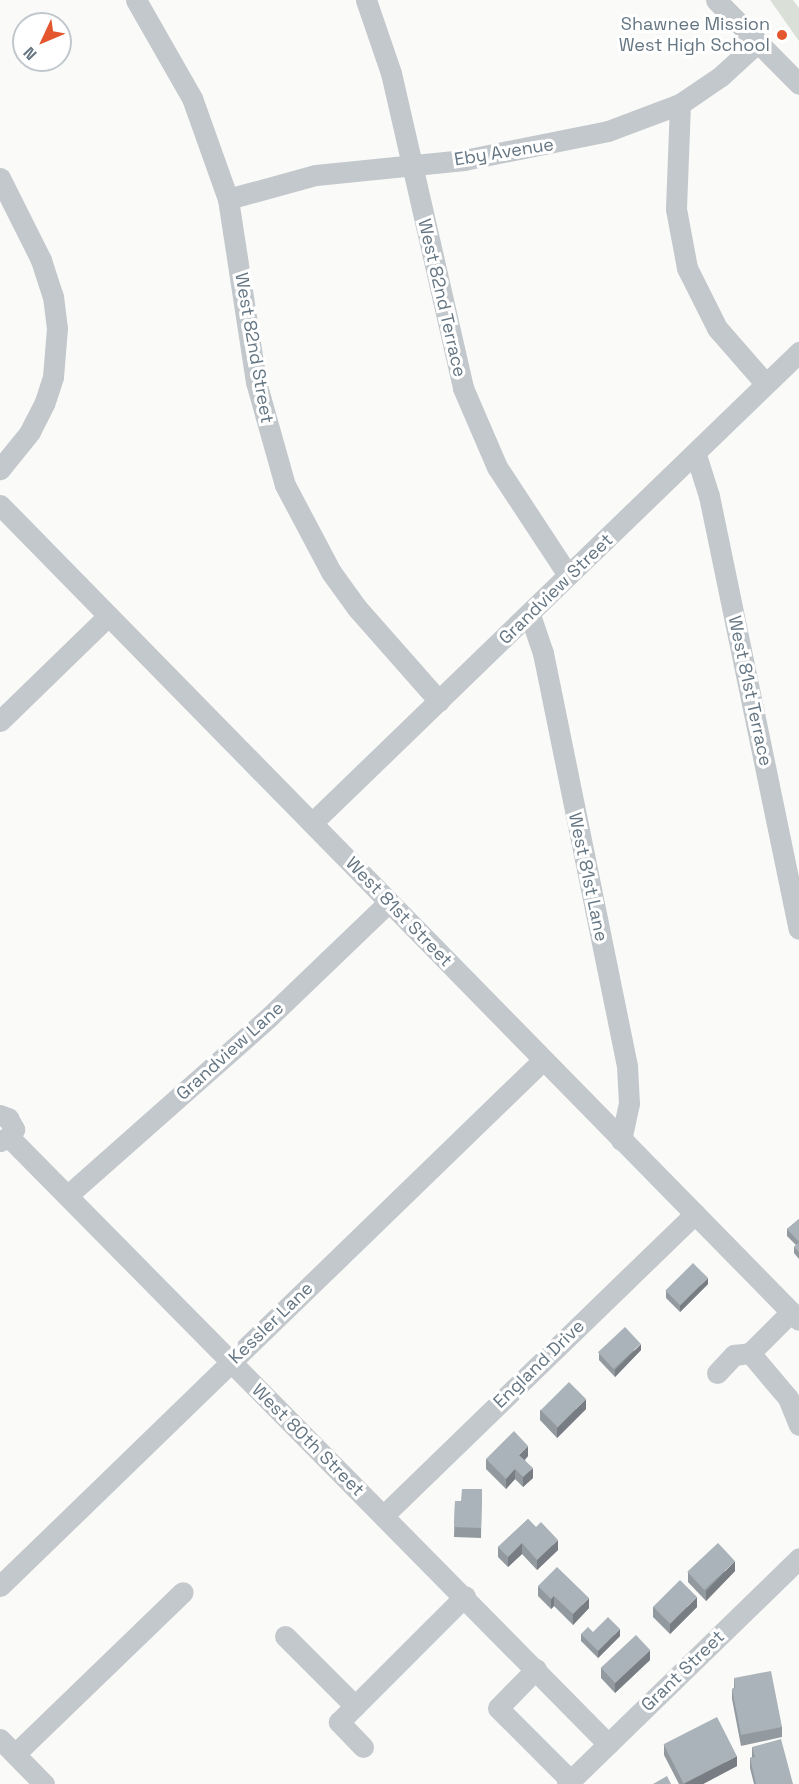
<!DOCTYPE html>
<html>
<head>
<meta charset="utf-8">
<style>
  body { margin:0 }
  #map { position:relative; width:799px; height:1784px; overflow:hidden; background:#fafaf8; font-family:"Space Grotesk",sans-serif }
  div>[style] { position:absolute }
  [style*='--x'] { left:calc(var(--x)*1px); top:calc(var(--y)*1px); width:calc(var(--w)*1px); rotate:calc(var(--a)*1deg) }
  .green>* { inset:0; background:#dadfd7 }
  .minor>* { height:21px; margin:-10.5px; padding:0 10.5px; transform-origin:10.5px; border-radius:10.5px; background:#c3c8cc }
  .wall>* { inset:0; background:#929a9f }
  .shaded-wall>* { inset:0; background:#777d82 }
  .building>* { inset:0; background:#aab3b9; transform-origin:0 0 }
  .dots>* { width:16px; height:16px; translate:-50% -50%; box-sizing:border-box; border:3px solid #fff; border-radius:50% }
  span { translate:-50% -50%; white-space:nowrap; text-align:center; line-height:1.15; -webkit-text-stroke:6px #fff; paint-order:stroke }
  .poi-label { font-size:18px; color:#657683 }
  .right { translate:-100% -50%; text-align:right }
  .street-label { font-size:18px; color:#657683 }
  .north { position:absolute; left:12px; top:12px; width:60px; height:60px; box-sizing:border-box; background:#fff; border:2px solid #c1c8cd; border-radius:50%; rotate:226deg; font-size:16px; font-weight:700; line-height:24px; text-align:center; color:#657683 }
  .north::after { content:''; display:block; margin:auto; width:21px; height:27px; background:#e4572e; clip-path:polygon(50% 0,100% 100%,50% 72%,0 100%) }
</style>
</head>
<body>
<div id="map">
  <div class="green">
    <i style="clip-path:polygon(770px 0,793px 0,799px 8px,799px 41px)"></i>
  </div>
  <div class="minor">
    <i style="--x:136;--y:0;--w:113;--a:60.3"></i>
    <i style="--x:192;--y:98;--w:107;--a:70.4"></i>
    <i style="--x:228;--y:199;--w:185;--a:81.3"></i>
    <i style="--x:256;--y:382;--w:107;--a:74.3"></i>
    <i style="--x:285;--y:485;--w:98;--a:62.1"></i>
    <i style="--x:331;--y:572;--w:44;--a:54.2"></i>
    <i style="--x:357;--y:608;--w:124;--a:48.6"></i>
    <i style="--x:366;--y:0;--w:77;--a:71.1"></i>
    <i style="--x:391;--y:73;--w:323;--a:77.1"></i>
    <i style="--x:463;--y:388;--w:86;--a:66.7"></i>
    <i style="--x:497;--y:467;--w:129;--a:56.7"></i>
    <i style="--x:716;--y:0;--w:118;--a:45.3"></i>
    <i style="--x:680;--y:104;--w:105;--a:92.2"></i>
    <i style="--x:676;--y:209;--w:60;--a:79.4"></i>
    <i style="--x:687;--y:268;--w:67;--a:63.4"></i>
    <i style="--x:717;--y:328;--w:73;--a:48.9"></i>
    <i style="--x:0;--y:178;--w:92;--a:63.4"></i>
    <i style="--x:41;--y:260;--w:38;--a:72"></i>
    <i style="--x:53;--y:296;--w:32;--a:83"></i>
    <i style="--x:57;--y:328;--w:49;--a:94.7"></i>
    <i style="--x:53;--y:377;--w:28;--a:108"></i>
    <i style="--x:44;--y:404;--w:31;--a:117"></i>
    <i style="--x:30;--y:432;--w:48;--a:129"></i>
    <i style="--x:228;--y:199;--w:91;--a:-15.3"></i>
    <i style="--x:316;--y:175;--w:149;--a:-5.8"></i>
    <i style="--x:464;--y:160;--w:147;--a:-11.4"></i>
    <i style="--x:608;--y:131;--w:77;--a:-20.6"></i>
    <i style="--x:680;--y:104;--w:50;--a:-34.3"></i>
    <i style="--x:721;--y:76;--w:49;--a:-42.5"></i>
    <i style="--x:696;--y:455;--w:43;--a:72.4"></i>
    <i style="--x:709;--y:496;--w:442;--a:78.3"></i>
    <i style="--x:0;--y:505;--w:1141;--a:45.57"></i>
    <i style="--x:530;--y:615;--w:40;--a:71.1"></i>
    <i style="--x:543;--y:653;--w:421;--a:78.5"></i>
    <i style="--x:627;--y:1066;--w:37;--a:87"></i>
    <i style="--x:629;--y:1103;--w:38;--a:102"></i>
    <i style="--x:0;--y:721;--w:151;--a:-44.2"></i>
    <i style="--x:312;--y:823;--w:678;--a:-44.04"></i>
    <i style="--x:0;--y:1115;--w:9;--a:21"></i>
    <i style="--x:8;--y:1118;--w:13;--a:61"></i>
    <i style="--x:14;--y:1129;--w:9;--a:122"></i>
    <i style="--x:9;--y:1137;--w:10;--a:156"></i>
    <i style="--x:9;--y:1137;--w:853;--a:45.38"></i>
    <i style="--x:68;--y:1195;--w:268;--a:-41.5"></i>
    <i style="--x:269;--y:1017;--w:165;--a:-43.8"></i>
    <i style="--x:750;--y:1353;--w:58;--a:-45"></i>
    <i style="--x:717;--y:1373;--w:25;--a:-47"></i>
    <i style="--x:734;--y:1355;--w:16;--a:-7"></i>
    <i style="--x:750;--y:1353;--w:59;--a:49.8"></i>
    <i style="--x:788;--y:1398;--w:29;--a:68"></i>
    <i style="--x:384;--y:1515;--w:433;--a:-44.1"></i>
    <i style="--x:0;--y:1586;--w:756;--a:-44.09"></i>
    <i style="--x:285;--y:1636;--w:99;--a:45"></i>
    <i style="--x:536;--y:1669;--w:54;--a:134.3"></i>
    <i style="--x:498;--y:1708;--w:102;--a:45"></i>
    <i style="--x:0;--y:1739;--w:63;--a:45.6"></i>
    <i style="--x:363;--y:1747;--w:35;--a:-134"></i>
    <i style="--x:339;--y:1722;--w:178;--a:-45"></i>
    <i style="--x:15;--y:1754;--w:233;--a:-44"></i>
    <i style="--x:567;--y:1784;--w:324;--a:-44.2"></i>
  </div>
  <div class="wall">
    <i style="clip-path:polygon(799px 1219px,799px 1259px,794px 1253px,794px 1247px,796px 1245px,787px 1236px,787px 1229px)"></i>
    <i style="clip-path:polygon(708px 1284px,680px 1312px,666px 1298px,666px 1291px)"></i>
    <i style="clip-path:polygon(641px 1350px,615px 1377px,599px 1360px,599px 1353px)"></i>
    <i style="clip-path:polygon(586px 1409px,557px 1438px,540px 1420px,540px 1410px)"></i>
    <i style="clip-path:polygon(528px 1456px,525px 1460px,533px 1478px,523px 1487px,515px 1479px,506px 1489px,486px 1469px,486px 1459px)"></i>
    <i style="clip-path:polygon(482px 1489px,481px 1538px,454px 1537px,455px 1501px,461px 1501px)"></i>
    <i style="clip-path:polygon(528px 1519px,558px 1550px,537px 1570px,522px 1554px,508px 1567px,498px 1557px,498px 1547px)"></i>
    <i style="clip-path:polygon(735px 1571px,706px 1601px,688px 1582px,688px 1572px)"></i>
    <i style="clip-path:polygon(538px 1586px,589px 1608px,573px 1625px,554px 1606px,551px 1609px,538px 1596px)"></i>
    <i style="clip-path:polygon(653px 1607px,697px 1607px,670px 1634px,653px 1617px)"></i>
    <i style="clip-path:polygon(593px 1632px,620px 1636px,598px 1658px,581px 1641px,581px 1634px)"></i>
    <i style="clip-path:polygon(650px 1660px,615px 1693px,601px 1678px,601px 1668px)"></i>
    <i style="clip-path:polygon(734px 1678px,782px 1727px,782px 1737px,741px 1746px,732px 1699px,732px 1689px,734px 1688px)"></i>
    <i style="clip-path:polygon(664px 1745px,737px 1766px,703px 1784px,679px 1784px,664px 1755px)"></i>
    <i style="clip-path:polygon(752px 1747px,793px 1784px,754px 1784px,750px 1768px,750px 1758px,752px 1757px)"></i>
  </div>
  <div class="shaded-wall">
    <i style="clip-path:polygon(708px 1278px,708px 1284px,680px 1312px,680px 1305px)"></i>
    <i style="clip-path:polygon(641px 1344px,641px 1350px,615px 1377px,615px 1370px)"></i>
    <i style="clip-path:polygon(586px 1399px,586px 1409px,557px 1438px,557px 1428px)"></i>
    <i style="clip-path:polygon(528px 1446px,528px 1456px,519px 1465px,519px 1455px)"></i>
    <i style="clip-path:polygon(533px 1468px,533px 1478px,523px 1487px,523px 1477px)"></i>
    <i style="clip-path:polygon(515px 1469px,515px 1479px,506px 1489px,506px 1479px)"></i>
    <i style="clip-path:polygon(558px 1540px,558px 1550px,537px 1570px,537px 1560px)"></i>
    <i style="clip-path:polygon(522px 1543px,522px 1554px,508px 1567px,508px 1557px)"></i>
    <i style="clip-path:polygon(735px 1561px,735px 1571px,706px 1601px,706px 1591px)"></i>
    <i style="clip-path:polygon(554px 1596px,554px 1606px,551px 1609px,551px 1599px)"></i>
    <i style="clip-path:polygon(697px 1597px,697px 1607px,670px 1634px,670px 1624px)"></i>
    <i style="clip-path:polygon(589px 1598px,589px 1608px,573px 1625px,573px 1614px)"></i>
    <i style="clip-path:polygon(620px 1629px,620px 1636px,598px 1658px,598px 1651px)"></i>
    <i style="clip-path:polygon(650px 1650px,650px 1660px,615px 1693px,615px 1683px)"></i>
    <i style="clip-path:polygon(737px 1756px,737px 1766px,703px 1784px,684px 1784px)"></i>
  </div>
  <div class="building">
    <i style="clip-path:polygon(799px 1219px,799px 1242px,787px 1229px)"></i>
    <i style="clip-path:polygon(799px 1242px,799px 1252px,794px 1247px)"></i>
    <i style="left:693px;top:1263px;width:21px;height:39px;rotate:45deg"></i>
    <i style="left:625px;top:1327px;width:23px;height:37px;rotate:47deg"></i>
    <i style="left:569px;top:1382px;width:24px;height:40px;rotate:45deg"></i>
    <i style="clip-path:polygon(514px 1431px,528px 1446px,519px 1455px,533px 1468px,523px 1477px,515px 1469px,506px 1479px,486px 1459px)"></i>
    <i style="clip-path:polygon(462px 1489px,482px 1489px,481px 1528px,454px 1527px,455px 1501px,461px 1501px)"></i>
    <i style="clip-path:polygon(528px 1519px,536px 1527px,541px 1522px,558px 1540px,537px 1560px,522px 1543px,508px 1557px,498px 1547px)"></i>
    <i style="left:718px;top:1543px;width:25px;height:42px;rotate:47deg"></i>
    <i style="clip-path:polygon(557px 1567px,589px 1598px,573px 1614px,554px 1596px,551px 1599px,538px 1586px)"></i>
    <i style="left:680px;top:1580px;width:24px;height:38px;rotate:45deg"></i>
    <i style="clip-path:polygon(608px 1617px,620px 1629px,598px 1651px,581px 1634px,588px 1627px,593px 1632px)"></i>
    <i style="left:636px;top:1635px;width:21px;height:48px;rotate:47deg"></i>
    <i style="clip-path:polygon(771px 1671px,782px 1727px,741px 1735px,732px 1689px,735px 1688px,734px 1678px)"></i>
    <i style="left:717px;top:1717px;width:44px;height:60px;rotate:63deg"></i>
    <i style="clip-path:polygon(781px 1739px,793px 1784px,756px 1784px,750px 1758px,755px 1757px,752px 1747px)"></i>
    <i style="clip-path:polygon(667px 1776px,671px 1784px,653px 1784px)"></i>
  </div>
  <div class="dots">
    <i style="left:782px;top:35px;background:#e4572e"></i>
  </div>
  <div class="poi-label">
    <span class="right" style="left:770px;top:35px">Shawnee Mission<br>West High School</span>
  </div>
  <div class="street-label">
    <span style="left:504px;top:152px;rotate:-9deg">Eby Avenue</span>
    <span style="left:442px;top:298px;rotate:77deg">West 82nd Terrace</span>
    <span style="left:254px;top:348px;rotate:80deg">West 82nd Street</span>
    <span style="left:556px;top:589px;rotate:-44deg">Grandview Street</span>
    <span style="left:750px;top:691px;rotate:78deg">West 81st Terrace</span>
    <span style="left:588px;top:877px;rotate:78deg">West 81st Lane</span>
    <span style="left:399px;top:912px;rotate:46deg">West 81st Street</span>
    <span style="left:230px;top:1051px;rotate:-42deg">Grandview Lane</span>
    <span style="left:271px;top:1323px;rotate:-44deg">Kessler Lane</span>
    <span style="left:539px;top:1364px;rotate:-44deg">England Drive</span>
    <span style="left:308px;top:1440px;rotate:45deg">West 80th Street</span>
    <span style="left:683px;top:1671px;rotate:-44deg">Grant Street</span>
  </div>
  <div class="north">N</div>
</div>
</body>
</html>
